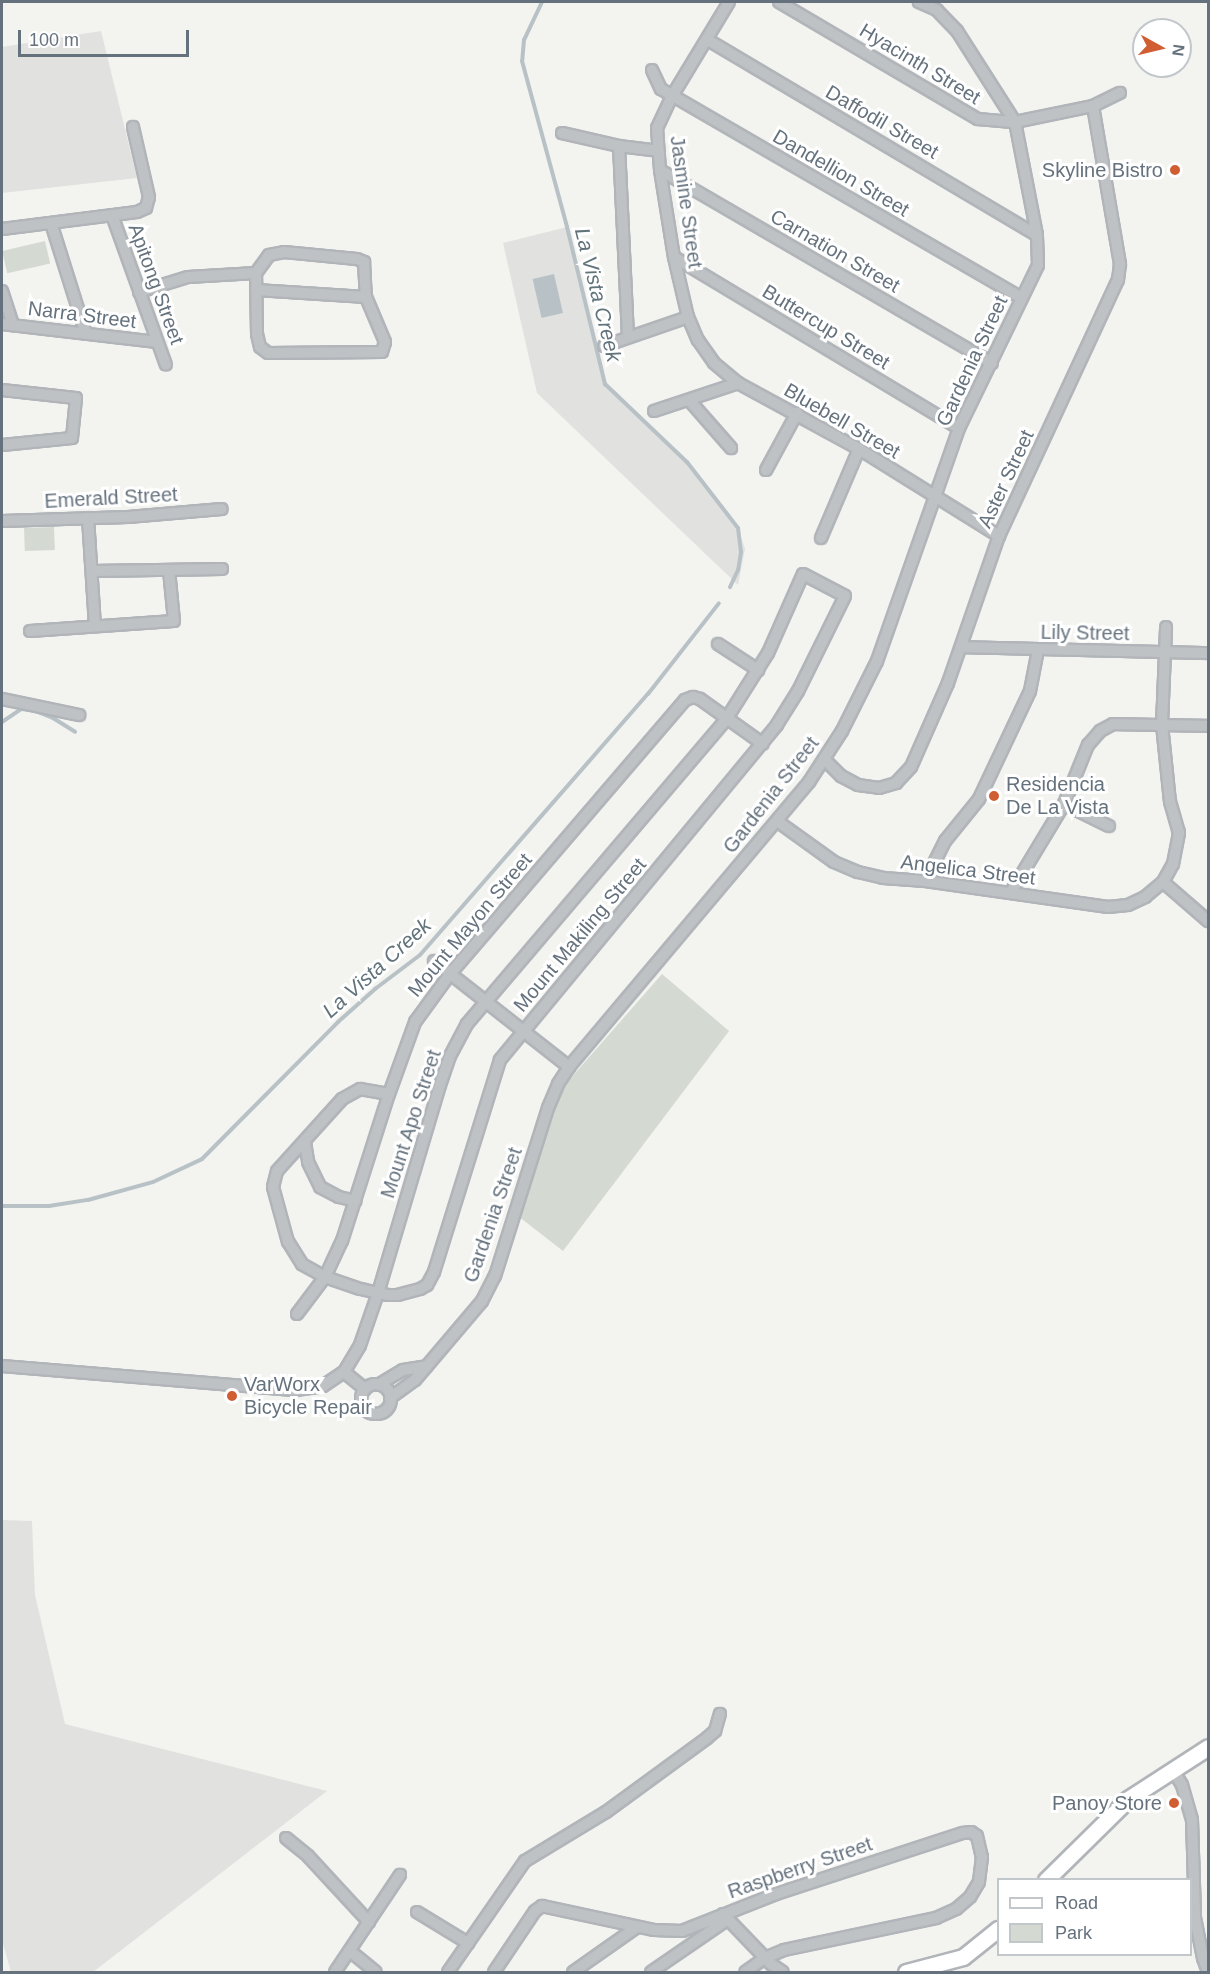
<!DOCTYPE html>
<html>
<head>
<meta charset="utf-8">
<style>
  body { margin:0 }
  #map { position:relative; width:1210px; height:1974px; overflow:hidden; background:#f3f3f0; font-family:Arial,sans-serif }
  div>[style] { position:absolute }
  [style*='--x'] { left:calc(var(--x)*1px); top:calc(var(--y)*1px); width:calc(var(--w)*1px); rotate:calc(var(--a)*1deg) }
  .built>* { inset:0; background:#e1e2e0 }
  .green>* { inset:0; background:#d4dad1; transform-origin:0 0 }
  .water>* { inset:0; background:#b8c2c6; transform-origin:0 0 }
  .stream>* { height:4px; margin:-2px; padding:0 2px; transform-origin:2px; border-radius:2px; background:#b8c2c6 }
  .roads { filter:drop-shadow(2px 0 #b1b5b9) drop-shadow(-2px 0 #b1b5b9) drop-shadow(0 2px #b1b5b9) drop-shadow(0 -2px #b1b5b9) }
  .street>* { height:10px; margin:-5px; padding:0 5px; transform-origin:5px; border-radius:5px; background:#bfc2c5 }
  .street>.ring { margin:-5px; padding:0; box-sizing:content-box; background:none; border:10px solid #bfc2c5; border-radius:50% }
  .secondary>* { height:15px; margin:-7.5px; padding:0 7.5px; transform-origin:7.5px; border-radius:7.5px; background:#fff }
  .dots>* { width:16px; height:16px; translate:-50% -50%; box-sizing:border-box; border:3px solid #fff; border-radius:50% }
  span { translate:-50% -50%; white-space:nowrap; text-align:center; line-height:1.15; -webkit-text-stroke:6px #fff; paint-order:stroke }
  .street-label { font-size:20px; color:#65727e }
  .poi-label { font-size:20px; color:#65727e }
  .right { translate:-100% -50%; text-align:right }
  .left { translate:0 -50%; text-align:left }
  .water-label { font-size:21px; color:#61737b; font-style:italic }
  .frame { position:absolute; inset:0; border:3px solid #65727e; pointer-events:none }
  .legend { position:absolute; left:997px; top:1878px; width:195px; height:78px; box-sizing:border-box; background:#fff; border:2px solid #c1c7cb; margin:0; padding:8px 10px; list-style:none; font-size:18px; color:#65727e }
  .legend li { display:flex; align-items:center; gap:12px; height:30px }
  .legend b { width:30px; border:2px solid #c1c7cb }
  .north { position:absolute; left:1132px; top:18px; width:60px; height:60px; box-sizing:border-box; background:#fff; border:2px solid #c1c7cb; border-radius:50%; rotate:98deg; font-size:16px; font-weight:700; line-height:24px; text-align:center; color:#65727e }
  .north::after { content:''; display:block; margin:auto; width:21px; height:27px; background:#d15d32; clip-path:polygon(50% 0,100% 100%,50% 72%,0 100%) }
  .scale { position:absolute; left:18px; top:30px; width:171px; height:27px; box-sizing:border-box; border:3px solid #65727e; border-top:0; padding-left:8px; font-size:18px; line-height:21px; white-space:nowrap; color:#65727e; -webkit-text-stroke:4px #fff; paint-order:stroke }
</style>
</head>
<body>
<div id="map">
  <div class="built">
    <i style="clip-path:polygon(101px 31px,137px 178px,2px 193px,2px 47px)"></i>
    <i style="clip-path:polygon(567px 227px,605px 384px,687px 462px,738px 528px,745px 549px,738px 585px,537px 393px,503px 243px)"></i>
    <i style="clip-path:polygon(2px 1520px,32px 1521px,35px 1595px,65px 1724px,327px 1791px,93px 1972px,11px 1972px,2px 1940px)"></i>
  </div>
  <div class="green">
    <i style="left:45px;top:241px;width:23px;height:44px;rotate:77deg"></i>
    <i style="left:54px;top:527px;width:23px;height:30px;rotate:88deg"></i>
    <i style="clip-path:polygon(662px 974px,729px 1031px,563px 1251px,518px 1216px,559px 1098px,570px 1079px)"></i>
  </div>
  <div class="water">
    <i style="left:554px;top:274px;width:40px;height:22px;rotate:77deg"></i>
  </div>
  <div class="stream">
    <i style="--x:542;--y:2;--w:42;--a:115.3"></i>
    <i style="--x:524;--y:40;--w:21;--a:95"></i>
    <i style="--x:522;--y:61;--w:172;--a:74.8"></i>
    <i style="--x:567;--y:227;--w:162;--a:76.4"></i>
    <i style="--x:605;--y:384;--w:113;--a:43.6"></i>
    <i style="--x:687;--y:462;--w:83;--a:52.3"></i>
    <i style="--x:738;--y:528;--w:24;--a:83"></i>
    <i style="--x:741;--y:552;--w:18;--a:99"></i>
    <i style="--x:738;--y:570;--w:19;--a:115"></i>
    <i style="--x:2;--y:722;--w:23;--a:-34"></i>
    <i style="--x:21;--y:709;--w:12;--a:5"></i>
    <i style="--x:33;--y:710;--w:22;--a:22"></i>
    <i style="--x:53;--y:718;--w:26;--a:32"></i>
    <i style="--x:2;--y:1206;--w:47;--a:0"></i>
    <i style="--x:49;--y:1206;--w:39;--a:-9"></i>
    <i style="--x:88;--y:1200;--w:67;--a:-15.5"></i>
    <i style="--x:153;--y:1182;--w:54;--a:-25.1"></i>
    <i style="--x:202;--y:1159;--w:193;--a:-45.2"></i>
    <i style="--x:338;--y:1022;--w:50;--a:-41.7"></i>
    <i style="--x:375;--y:989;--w:56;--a:-37.1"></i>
    <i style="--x:420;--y:955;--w:347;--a:-48.9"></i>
    <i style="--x:648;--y:694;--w:115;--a:-52"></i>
  </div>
  <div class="roads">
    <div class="street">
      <i style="--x:729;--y:2;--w:110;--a:121.2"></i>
      <i style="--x:672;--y:96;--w:35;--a:115"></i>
      <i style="--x:657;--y:128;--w:42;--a:85.9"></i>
      <i style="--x:660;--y:170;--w:88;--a:80.9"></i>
      <i style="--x:674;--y:257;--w:62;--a:76.9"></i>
      <i style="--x:688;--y:317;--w:25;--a:67"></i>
      <i style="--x:698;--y:340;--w:28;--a:55"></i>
      <i style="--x:714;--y:363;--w:31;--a:40"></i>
      <i style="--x:738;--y:383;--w:138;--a:28.6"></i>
      <i style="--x:859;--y:449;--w:165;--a:31.9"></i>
      <i style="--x:779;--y:2;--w:231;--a:30.5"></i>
      <i style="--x:978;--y:119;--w:37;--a:5"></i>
      <i style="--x:1015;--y:122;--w:80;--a:-11.6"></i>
      <i style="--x:1093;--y:106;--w:30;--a:-26"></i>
      <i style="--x:708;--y:40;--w:382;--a:30.7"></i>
      <i style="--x:652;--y:70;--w:21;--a:65"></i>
      <i style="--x:661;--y:89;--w:416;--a:30.1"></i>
      <i style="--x:562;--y:133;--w:58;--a:12.8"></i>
      <i style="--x:619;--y:146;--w:39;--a:7"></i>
      <i style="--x:619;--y:146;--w:191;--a:87.3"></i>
      <i style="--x:660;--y:170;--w:384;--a:30.2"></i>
      <i style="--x:112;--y:215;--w:159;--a:70.2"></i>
      <i style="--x:51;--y:223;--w:116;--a:72.5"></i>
      <i style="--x:2;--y:229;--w:136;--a:-7.2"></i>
      <i style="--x:137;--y:212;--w:10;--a:-24"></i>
      <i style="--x:146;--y:208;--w:11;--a:-75"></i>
      <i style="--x:149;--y:197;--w:72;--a:-102.9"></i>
      <i style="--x:284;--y:252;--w:73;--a:5.5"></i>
      <i style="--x:357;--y:259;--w:8;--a:23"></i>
      <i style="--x:364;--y:262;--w:35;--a:87"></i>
      <i style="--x:366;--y:297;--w:49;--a:67.1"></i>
      <i style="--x:385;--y:342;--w:10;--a:107"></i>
      <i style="--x:382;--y:352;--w:114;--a:179.5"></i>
      <i style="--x:268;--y:353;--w:10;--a:-143"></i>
      <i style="--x:260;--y:347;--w:13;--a:-103"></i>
      <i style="--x:257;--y:334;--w:61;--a:-90.9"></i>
      <i style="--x:256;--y:273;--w:22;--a:-54"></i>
      <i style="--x:269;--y:255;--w:15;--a:-11"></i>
      <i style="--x:674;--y:257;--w:332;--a:31"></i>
      <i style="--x:256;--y:290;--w:110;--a:3.6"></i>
      <i style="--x:2;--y:291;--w:36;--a:72"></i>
      <i style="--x:139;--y:292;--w:51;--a:-17"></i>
      <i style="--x:188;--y:277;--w:68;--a:-3.4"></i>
      <i style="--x:2;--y:324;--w:156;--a:6.6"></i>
      <i style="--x:604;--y:346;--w:89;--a:-19"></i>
      <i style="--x:2;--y:390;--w:74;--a:6.2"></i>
      <i style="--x:76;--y:398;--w:40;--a:95.7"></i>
      <i style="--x:72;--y:438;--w:70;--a:174.3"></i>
      <i style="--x:689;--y:400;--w:64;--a:48.8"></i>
      <i style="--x:654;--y:411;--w:89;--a:-18.4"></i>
      <i style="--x:766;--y:470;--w:65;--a:-61.5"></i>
      <i style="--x:88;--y:518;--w:108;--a:86.3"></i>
      <i style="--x:2;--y:521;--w:126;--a:-1.8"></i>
      <i style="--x:128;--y:517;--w:94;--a:-4.9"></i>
      <i style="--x:821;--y:538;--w:97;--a:-66.9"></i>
      <i style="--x:92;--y:571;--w:130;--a:-0.9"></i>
      <i style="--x:30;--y:631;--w:144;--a:-4"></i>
      <i style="--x:174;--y:621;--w:51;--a:-95.6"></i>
      <i style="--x:718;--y:644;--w:48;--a:33"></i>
      <i style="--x:962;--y:647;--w:246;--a:1.4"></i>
      <i style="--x:2;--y:699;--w:79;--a:11.7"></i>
      <i style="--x:825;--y:760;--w:23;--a:45"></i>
      <i style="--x:841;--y:776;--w:19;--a:28"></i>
      <i style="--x:858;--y:785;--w:21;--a:8"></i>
      <i style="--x:879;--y:788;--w:18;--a:-16"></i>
      <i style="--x:896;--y:783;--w:22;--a:-47"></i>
      <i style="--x:911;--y:767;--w:92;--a:-66.2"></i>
      <i style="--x:948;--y:683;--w:156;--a:-70.9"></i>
      <i style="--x:999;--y:536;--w:282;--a:-65.1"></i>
      <i style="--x:1118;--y:280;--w:16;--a:-83"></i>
      <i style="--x:1120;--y:264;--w:160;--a:-99.7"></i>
      <i style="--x:1064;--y:804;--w:50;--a:26.1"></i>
      <i style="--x:777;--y:821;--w:70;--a:35.7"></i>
      <i style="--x:834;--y:862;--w:26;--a:23"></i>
      <i style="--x:858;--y:872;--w:26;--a:13"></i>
      <i style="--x:883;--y:878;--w:42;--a:4.1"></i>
      <i style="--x:925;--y:881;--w:185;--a:8.1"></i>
      <i style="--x:1108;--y:907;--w:20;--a:-6"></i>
      <i style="--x:1128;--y:905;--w:19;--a:-25"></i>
      <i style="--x:1145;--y:897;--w:23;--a:-40"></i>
      <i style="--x:1163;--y:882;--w:21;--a:-61"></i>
      <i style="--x:1173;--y:864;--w:32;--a:-79"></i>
      <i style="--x:1179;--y:833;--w:32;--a:-106"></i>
      <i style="--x:1170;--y:802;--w:78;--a:-95.9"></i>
      <i style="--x:1162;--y:724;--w:97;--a:-87.6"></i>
      <i style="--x:925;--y:881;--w:45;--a:-63.4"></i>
      <i style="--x:945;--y:841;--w:54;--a:-51"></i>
      <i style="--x:979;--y:799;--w:119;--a:-64.7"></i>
      <i style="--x:1030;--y:691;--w:42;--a:-79"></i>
      <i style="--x:1163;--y:882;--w:60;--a:40.9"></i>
      <i style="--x:1011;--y:892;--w:103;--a:-58.9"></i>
      <i style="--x:1064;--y:804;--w:64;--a:-67.9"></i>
      <i style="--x:1088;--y:745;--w:18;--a:-49"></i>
      <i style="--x:1100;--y:731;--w:15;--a:-28"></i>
      <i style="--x:1113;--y:724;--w:95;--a:1.2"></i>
      <i style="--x:434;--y:961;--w:172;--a:38.1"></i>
      <i style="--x:305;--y:1142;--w:20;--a:81"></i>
      <i style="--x:308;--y:1162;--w:28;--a:64"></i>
      <i style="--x:320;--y:1187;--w:21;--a:28"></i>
      <i style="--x:339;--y:1197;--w:17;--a:13"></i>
      <i style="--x:297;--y:1314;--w:46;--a:-52.9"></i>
      <i style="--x:325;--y:1277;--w:40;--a:-65"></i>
      <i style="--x:342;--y:1241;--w:154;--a:-72.3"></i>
      <i style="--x:389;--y:1094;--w:77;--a:-70.1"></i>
      <i style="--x:415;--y:1022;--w:59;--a:-53.9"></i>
      <i style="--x:450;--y:974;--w:361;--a:-49.4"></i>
      <i style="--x:685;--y:700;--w:9;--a:-21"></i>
      <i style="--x:693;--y:697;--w:7;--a:16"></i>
      <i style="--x:700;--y:699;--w:77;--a:35.5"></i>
      <i style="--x:2;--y:1366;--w:295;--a:4.7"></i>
      <i style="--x:296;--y:1390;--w:27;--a:-8"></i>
      <i style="--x:323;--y:1386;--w:25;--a:-34"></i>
      <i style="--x:344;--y:1372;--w:31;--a:-59"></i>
      <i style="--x:360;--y:1345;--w:55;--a:-70.9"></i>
      <i style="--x:378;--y:1293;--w:217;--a:-73.4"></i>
      <i style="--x:440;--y:1085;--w:31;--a:-71"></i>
      <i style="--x:450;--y:1056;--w:36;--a:-62"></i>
      <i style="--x:467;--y:1024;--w:402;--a:-49.6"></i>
      <i style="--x:727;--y:718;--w:77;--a:-57.8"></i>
      <i style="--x:768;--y:653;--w:86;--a:-66.1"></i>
      <i style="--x:803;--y:574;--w:47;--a:27.6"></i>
      <i style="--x:845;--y:596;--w:106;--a:116.3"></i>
      <i style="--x:798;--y:691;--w:40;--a:122"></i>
      <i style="--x:777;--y:725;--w:435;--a:129.6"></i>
      <i style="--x:500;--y:1060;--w:222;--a:107.3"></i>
      <i style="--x:434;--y:1272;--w:15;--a:118"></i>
      <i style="--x:427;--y:1285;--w:8;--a:150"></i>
      <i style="--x:420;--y:1289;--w:23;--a:165"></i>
      <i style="--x:398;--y:1295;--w:10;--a:180"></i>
      <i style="--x:388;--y:1295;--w:10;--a:-169"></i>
      <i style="--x:378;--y:1293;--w:18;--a:-167"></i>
      <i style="--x:360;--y:1289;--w:37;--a:-161"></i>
      <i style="--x:325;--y:1277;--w:26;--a:-151"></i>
      <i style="--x:302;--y:1264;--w:26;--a:-122"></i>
      <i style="--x:288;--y:1242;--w:57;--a:-105.3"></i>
      <i style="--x:273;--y:1187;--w:16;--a:-76"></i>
      <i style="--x:277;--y:1171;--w:97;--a:-47.9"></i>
      <i style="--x:342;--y:1099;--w:21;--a:-29"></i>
      <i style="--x:360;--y:1089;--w:29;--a:10"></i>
      <i style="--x:344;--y:1372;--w:27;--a:39"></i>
      <i class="ring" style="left:361px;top:1384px;width:20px;height:20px"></i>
      <i style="--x:378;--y:1385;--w:29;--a:-31"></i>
      <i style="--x:403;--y:1370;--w:24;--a:-9"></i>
      <i style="--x:390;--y:1398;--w:31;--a:-36"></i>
      <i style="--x:415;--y:1380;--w:104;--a:-49.7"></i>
      <i style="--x:482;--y:1301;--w:28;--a:-63"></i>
      <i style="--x:495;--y:1276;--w:176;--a:-72.5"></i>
      <i style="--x:548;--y:1108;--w:26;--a:-67"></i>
      <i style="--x:558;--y:1084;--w:20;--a:-57"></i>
      <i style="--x:569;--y:1067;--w:373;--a:-49.9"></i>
      <i style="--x:809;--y:782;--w:61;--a:-57.1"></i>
      <i style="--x:842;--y:731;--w:78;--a:-63.4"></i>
      <i style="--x:877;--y:661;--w:247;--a:-70.6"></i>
      <i style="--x:959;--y:428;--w:181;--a:-64.1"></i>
      <i style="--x:1038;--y:265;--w:30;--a:-92"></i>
      <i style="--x:1037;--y:235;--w:115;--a:-101"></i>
      <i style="--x:1015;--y:122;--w:108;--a:-122.5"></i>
      <i style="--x:957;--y:31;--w:29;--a:-134"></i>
      <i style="--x:937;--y:10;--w:20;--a:-156"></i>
      <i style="--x:1173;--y:1770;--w:17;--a:59"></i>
      <i style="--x:1182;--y:1785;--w:36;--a:74"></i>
      <i style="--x:1192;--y:1820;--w:98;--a:88.2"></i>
      <i style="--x:1195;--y:1918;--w:41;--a:78.7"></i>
      <i style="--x:1203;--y:1958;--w:15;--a:70"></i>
      <i style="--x:286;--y:1838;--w:28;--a:39"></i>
      <i style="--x:308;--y:1856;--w:90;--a:47.3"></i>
      <i style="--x:417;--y:1912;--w:60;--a:31.3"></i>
      <i style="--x:723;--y:1914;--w:69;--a:46.2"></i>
      <i style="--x:771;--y:1964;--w:14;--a:34"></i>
      <i style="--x:350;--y:1951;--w:33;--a:39"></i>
      <i style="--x:335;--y:1972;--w:117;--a:-56.2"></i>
      <i style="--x:448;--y:1972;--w:135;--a:-55.3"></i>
      <i style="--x:525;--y:1861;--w:95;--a:-31.2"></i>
      <i style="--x:606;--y:1812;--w:125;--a:-36.2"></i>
      <i style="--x:707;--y:1738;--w:11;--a:-41"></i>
      <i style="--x:715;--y:1731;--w:18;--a:-74"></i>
      <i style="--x:494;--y:1972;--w:73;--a:-56.1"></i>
      <i style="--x:535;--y:1911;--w:9;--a:-36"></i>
      <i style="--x:542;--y:1906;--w:115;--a:12.1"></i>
      <i style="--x:654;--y:1930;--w:28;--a:2"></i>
      <i style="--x:682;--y:1931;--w:101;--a:-21.5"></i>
      <i style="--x:776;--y:1894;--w:197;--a:-18.1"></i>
      <i style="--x:963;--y:1833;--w:8;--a:-7"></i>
      <i style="--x:971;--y:1832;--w:7;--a:34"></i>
      <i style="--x:977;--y:1836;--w:22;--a:77"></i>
      <i style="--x:982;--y:1857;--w:25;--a:97"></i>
      <i style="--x:979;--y:1882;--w:17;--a:121"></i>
      <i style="--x:970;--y:1897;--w:18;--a:139"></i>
      <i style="--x:956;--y:1909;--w:22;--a:156"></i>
      <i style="--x:936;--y:1918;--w:155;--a:168.1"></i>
      <i style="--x:784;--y:1950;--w:21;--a:157"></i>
      <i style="--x:765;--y:1958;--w:24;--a:145"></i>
      <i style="--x:573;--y:1972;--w:78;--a:-35.1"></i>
      <i style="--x:651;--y:1972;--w:93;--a:-34.5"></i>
    </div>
    <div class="secondary">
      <i style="--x:1046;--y:1880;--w:115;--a:-44.6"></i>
      <i style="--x:1128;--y:1799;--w:95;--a:-33"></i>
      <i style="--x:906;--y:1972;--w:59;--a:-14.7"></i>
      <i style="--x:963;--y:1957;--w:45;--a:-38.7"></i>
    </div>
  </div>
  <div class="dots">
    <i style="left:1175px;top:170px;background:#d15d32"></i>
    <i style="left:994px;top:796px;background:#d15d32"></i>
    <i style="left:232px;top:1396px;background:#d15d32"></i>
    <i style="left:1174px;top:1803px;background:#d15d32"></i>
  </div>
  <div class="street-label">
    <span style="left:920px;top:64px;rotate:31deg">Hyacinth Street</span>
    <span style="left:882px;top:122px;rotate:30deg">Daffodil Street</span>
    <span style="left:841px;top:173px;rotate:30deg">Dandellion Street</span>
    <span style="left:686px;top:202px;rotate:82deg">Jasmine Street</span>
    <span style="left:835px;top:251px;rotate:30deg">Carnation Street</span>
    <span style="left:156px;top:284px;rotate:70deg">Apitong Street</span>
    <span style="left:82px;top:315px;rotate:7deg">Narra Street</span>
    <span style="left:826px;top:327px;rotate:31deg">Buttercup Street</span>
    <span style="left:972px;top:361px;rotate:-65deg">Gardenia Street</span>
    <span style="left:842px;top:421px;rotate:30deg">Bluebell Street</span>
    <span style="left:1006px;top:479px;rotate:-65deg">Aster Street</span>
    <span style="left:111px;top:498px;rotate:-3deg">Emerald Street</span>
    <span style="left:1085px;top:633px;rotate:1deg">Lily Street</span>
    <span style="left:771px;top:795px;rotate:-52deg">Gardenia Street</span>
    <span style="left:968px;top:870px;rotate:7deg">Angelica Street</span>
    <span style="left:470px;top:925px;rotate:-50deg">Mount Mayon Street</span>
    <span style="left:580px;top:935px;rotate:-50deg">Mount Makiling Street</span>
    <span style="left:411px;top:1124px;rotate:-72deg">Mount Apo Street</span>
    <span style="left:493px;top:1215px;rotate:-71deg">Gardenia Street</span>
    <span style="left:800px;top:1868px;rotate:-19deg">Raspberry Street</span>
  </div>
  <div class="poi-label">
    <span class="right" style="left:1163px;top:170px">Skyline Bistro</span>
    <span class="left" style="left:1006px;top:796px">Residencia<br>De La Vista</span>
    <span class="left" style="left:244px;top:1396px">VarWorx<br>Bicycle Repair</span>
    <span class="right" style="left:1162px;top:1803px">Panoy Store</span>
  </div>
  <div class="water-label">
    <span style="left:598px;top:295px;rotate:76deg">La Vista Creek</span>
    <span style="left:377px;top:968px;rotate:-42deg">La Vista Creek</span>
  </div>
  <div class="frame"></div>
  <ul class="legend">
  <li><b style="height:8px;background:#fff"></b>Road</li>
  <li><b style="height:16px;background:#d4dad1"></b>Park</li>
  </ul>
  <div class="north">N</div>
  <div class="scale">100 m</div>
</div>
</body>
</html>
